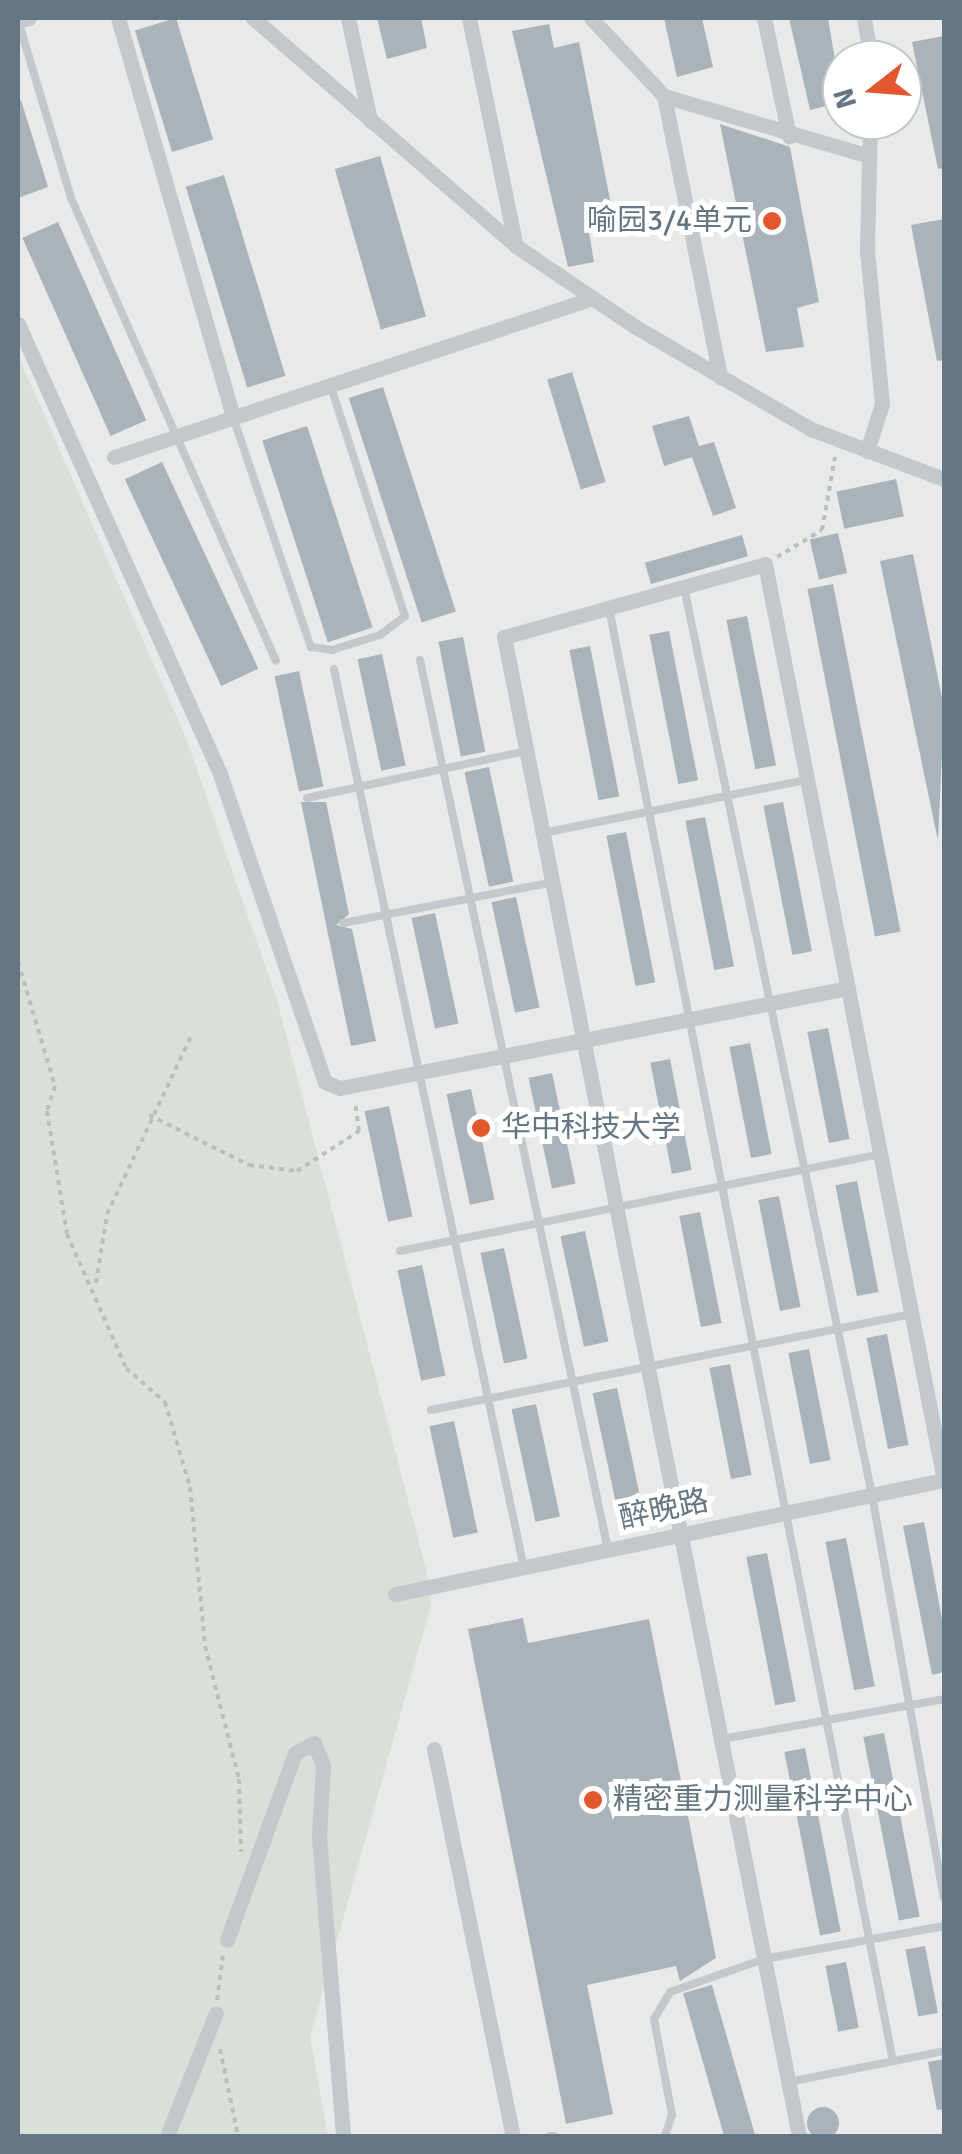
<!DOCTYPE html>
<html>
<head>
<meta charset="utf-8">
<style>
  body { margin:0 }
  #map { position:relative; width:962px; height:2154px; overflow:hidden; background:#fafaf8; font-family:Signika,"Noto Sans SC",sans-serif }
  div>[style] { position:absolute }
  [style*='--x'] { left:calc(var(--x)*1px); top:calc(var(--y)*1px); width:calc(var(--w)*1px); rotate:calc(var(--a)*1deg) }
  .built>* { inset:0; background:#e8e9e9 }
  .green>* { inset:0; background:#dadfd7 }
  .building>* { inset:0; background:#aab3b9; transform-origin:0 0 }
  .round { border-radius:50% }
  .path>* { height:4px; margin-top:-2px; transform-origin:0; background:repeating-linear-gradient(90deg,#bbbfc2 0 5px,transparent 0 10px) }
  .service>* { height:8px; margin:-4px; padding:0 4px; transform-origin:4px; border-radius:4px; background:#c3c8cc }
  .minor>* { height:15px; margin:-7.5px; padding:0 7.5px; transform-origin:7.5px; border-radius:7.5px; background:#c3c8cc }
  .dots>* { width:28px; height:28px; translate:-50% -50%; box-sizing:border-box; border:5px solid #fff; border-radius:50% }
  span { translate:-50% -50%; white-space:nowrap; text-align:center; line-height:1.15; -webkit-text-stroke:10px #fff; paint-order:stroke }
  .poi-label { font-size:30px; color:#657683 }
  .right { translate:-100% -50%; text-align:right }
  .left { translate:0 -50%; text-align:left }
  .street-label { font-size:30px; color:#657683 }
  .frame { position:absolute; inset:0; border:20px solid #657683; pointer-events:none }
  .north { position:absolute; left:822px; top:40px; width:100px; height:100px; box-sizing:border-box; background:#fff; border:2px solid #c1c8cd; border-radius:50%; rotate:253deg; font-size:28px; font-weight:700; line-height:40px; text-align:center; color:#657683 }
  .north::after { content:''; display:block; margin:auto; width:35px; height:45px; background:#e4572e; clip-path:polygon(50% 0,100% 100%,50% 72%,0 100%) }
</style>
</head>
<body>
<div id="map">
  <div class="built">
    <i style="clip-path:polygon(evenodd,18px 18px,944px 18px,944px 2136px,18px 2136px,18px 18px,842px 60px,902px 60px,902px 120px,842px 120px,842px 60px)"></i>
  </div>
  <div class="green">
    <i style="clip-path:polygon(18px 355px,186px 738px,277px 1000px,427px 1573px,431px 1605px,310px 2037px,328px 2136px,18px 2136px)"></i>
  </div>
  <div class="building">
    <i style="left:176px;top:18px;width:127px;height:43px;rotate:73deg"></i>
    <i style="clip-path:polygon(377px 18px,421px 18px,427px 48px,387px 59px)"></i>
    <i style="clip-path:polygon(664px 18px,702px 18px,713px 67px,677px 77px)"></i>
    <i style="clip-path:polygon(789px 18px,828px 18px,842px 102px,810px 110px)"></i>
    <i style="clip-path:polygon(549px 24px,554px 48px,579px 42px,614px 220px,588px 226px,594px 262px,568px 267px,512px 31px)"></i>
    <i style="clip-path:polygon(944px 36px,944px 168px,938px 169px,912px 42px)"></i>
    <i style="clip-path:polygon(21px 100px,48px 187px,18px 198px,18px 101px)"></i>
    <i style="clip-path:polygon(720px 124px,790px 147px,819px 302px,797px 308px,804px 347px,766px 352px)"></i>
    <i style="left:380px;top:156px;width:167px;height:47px;rotate:74deg"></i>
    <i style="left:224px;top:175px;width:210px;height:40px;rotate:73deg"></i>
    <i style="clip-path:polygon(944px 219px,944px 360px,937px 361px,911px 225px)"></i>
    <i style="left:58px;top:222px;width:217px;height:39px;rotate:66deg"></i>
    <i style="left:572px;top:372px;width:115px;height:26px;rotate:73deg"></i>
    <i style="left:383px;top:387px;width:236px;height:36px;rotate:72deg"></i>
    <i style="clip-path:polygon(689px 416px,699px 446px,714px 442px,736px 508px,713px 516px,692px 457px,664px 466px,652px 426px)"></i>
    <i style="left:307px;top:426px;width:212px;height:47px;rotate:72deg"></i>
    <i style="left:162px;top:462px;width:228px;height:41px;rotate:65deg"></i>
    <i style="left:896px;top:479px;width:38px;height:61px;rotate:78deg"></i>
    <i style="left:838px;top:533px;width:41px;height:29px;rotate:77deg"></i>
    <i style="left:742px;top:535px;width:22px;height:101px;rotate:74deg"></i>
    <i style="clip-path:polygon(913px 554px,944px 708px,938px 841px,880px 561px)"></i>
    <i style="left:833px;top:584px;width:354px;height:26px;rotate:79deg"></i>
    <i style="left:747px;top:616px;width:152px;height:21px;rotate:79deg"></i>
    <i style="left:669px;top:631px;width:152px;height:20px;rotate:79deg"></i>
    <i style="left:463px;top:637px;width:117px;height:25px;rotate:79deg"></i>
    <i style="left:590px;top:646px;width:153px;height:21px;rotate:79deg"></i>
    <i style="left:382px;top:654px;width:114px;height:25px;rotate:78deg"></i>
    <i style="left:299px;top:671px;width:118px;height:25px;rotate:78deg"></i>
    <i style="left:489px;top:767px;width:117px;height:25px;rotate:78deg"></i>
    <i style="clip-path:polygon(301px 802px,326px 802px,349px 914px,336px 925px,352px 929px,376px 1041px,351px 1046px)"></i>
    <i style="left:783px;top:802px;width:152px;height:20px;rotate:79deg"></i>
    <i style="left:705px;top:817px;width:152px;height:20px;rotate:79deg"></i>
    <i style="left:626px;top:832px;width:153px;height:20px;rotate:79deg"></i>
    <i style="left:516px;top:897px;width:113px;height:25px;rotate:78deg"></i>
    <i style="left:435px;top:913px;width:113px;height:24px;rotate:78deg"></i>
    <i style="left:828px;top:1028px;width:113px;height:21px;rotate:79deg"></i>
    <i style="left:750px;top:1043px;width:113px;height:21px;rotate:79deg"></i>
    <i style="left:670px;top:1059px;width:113px;height:20px;rotate:79deg"></i>
    <i style="left:552px;top:1073px;width:113px;height:24px;rotate:78deg"></i>
    <i style="left:471px;top:1089px;width:113px;height:25px;rotate:78deg"></i>
    <i style="left:389px;top:1106px;width:113px;height:25px;rotate:78deg"></i>
    <i style="left:857px;top:1181px;width:113px;height:22px;rotate:79deg"></i>
    <i style="left:779px;top:1196px;width:113px;height:21px;rotate:79deg"></i>
    <i style="left:700px;top:1212px;width:113px;height:21px;rotate:79deg"></i>
    <i style="left:585px;top:1231px;width:113px;height:25px;rotate:78deg"></i>
    <i style="left:504px;top:1248px;width:113px;height:24px;rotate:78deg"></i>
    <i style="left:422px;top:1265px;width:113px;height:25px;rotate:78deg"></i>
    <i style="left:887px;top:1334px;width:113px;height:21px;rotate:79deg"></i>
    <i style="left:809px;top:1349px;width:113px;height:21px;rotate:79deg"></i>
    <i style="left:730px;top:1364px;width:113px;height:21px;rotate:79deg"></i>
    <i style="left:617px;top:1388px;width:113px;height:25px;rotate:78deg"></i>
    <i style="left:536px;top:1404px;width:115px;height:25px;rotate:78deg"></i>
    <i style="left:454px;top:1421px;width:114px;height:25px;rotate:78deg"></i>
    <i style="clip-path:polygon(924px 1522px,944px 1630px,944px 1672px,932px 1675px,903px 1526px)"></i>
    <i style="left:846px;top:1538px;width:151px;height:21px;rotate:79deg"></i>
    <i style="left:767px;top:1553px;width:151px;height:21px;rotate:79deg"></i>
    <i style="clip-path:polygon(523px 1618px,528px 1643px,649px 1619px,716px 1958px,680px 1981px,676px 1966px,587px 1985px,613px 2114px,566px 2124px,468px 1629px)"></i>
    <i style="left:884px;top:1733px;width:187px;height:21px;rotate:79deg"></i>
    <i style="left:805px;top:1748px;width:187px;height:21px;rotate:79deg"></i>
    <i style="left:925px;top:1946px;width:68px;height:20px;rotate:79deg"></i>
    <i style="left:846px;top:1962px;width:67px;height:21px;rotate:79deg"></i>
    <i style="left:712px;top:1985px;width:157px;height:30px;rotate:74deg"></i>
    <i style="clip-path:polygon(944px 2059px,944px 2109px,937px 2110px,928px 2062px)"></i>
    <i class="round" style="left:807px;top:2107px;width:32px;height:32px"></i>
  </div>
  <div class="path">
    <i style="--x:777;--y:557;--w:52;--a:-31"></i>
    <i style="--x:822;--y:530;--w:74;--a:-79.9"></i>
    <i style="--x:18;--y:962;--w:129;--a:73.4"></i>
    <i style="--x:55;--y:1086;--w:26;--a:108"></i>
    <i style="--x:47;--y:1111;--w:125;--a:80.8"></i>
    <i style="--x:67;--y:1234;--w:146;--a:66.2"></i>
    <i style="--x:126;--y:1368;--w:52;--a:41.1"></i>
    <i style="--x:165;--y:1402;--w:89;--a:73.6"></i>
    <i style="--x:190;--y:1487;--w:160;--a:84.6"></i>
    <i style="--x:205;--y:1646;--w:137;--a:75.7"></i>
    <i style="--x:239;--y:1779;--w:73;--a:88.4"></i>
    <i style="--x:149;--y:1115;--w:112;--a:26.6"></i>
    <i style="--x:249;--y:1165;--w:48;--a:7.1"></i>
    <i style="--x:297;--y:1171;--w:74;--a:-32.8"></i>
    <i style="--x:359;--y:1131;--w:29;--a:-98"></i>
    <i style="--x:96;--y:1283;--w:70;--a:-80.9"></i>
    <i style="--x:107;--y:1214;--w:199;--a:-64.7"></i>
    <i style="--x:217;--y:2000;--w:45;--a:-82.4"></i>
    <i style="--x:220;--y:2049;--w:89;--a:78.3"></i>
  </div>
  <div class="service">
    <i style="--x:18;--y:20;--w:186;--a:73.4"></i>
    <i style="--x:71;--y:198;--w:506;--a:66.12"></i>
    <i style="--x:233;--y:417;--w:243;--a:71.3"></i>
    <i style="--x:311;--y:647;--w:21;--a:8"></i>
    <i style="--x:332;--y:650;--w:50;--a:-17.4"></i>
    <i style="--x:380;--y:635;--w:31;--a:-37"></i>
    <i style="--x:405;--y:616;--w:244;--a:-107.9"></i>
    <i style="--x:684;--y:587;--w:927;--a:78.3"></i>
    <i style="--x:872;--y:1495;--w:409;--a:79.9"></i>
    <i style="--x:609;--y:608;--w:1480;--a:78.94"></i>
    <i style="--x:420;--y:660;--w:910;--a:78.07"></i>
    <i style="--x:334;--y:669;--w:919;--a:78.07"></i>
    <i style="--x:307;--y:798;--w:225;--a:-12.1"></i>
    <i style="--x:543;--y:833;--w:269;--a:-11.4"></i>
    <i style="--x:343;--y:923;--w:214;--a:-11"></i>
    <i style="--x:400;--y:1251;--w:491;--a:-11.4"></i>
    <i style="--x:431;--y:1410;--w:490;--a:-11.3"></i>
    <i style="--x:722;--y:1739;--w:226;--a:-10.2"></i>
    <i style="--x:788;--y:2082;--w:159;--a:-11.2"></i>
    <i style="--x:550;--y:2136;--w:4;--a:0"></i>
    <i style="--x:665;--y:2136;--w:22;--a:-72"></i>
    <i style="--x:672;--y:2115;--w:98;--a:-100.6"></i>
    <i style="--x:654;--y:2019;--w:31;--a:-59"></i>
    <i style="--x:670;--y:1992;--w:100;--a:-19.3"></i>
    <i style="--x:764;--y:1959;--w:183;--a:-10.4"></i>
  </div>
  <div class="minor">
    <i style="--x:118;--y:18;--w:415;--a:73.9"></i>
    <i style="--x:253;--y:18;--w:348;--a:40.9"></i>
    <i style="--x:516;--y:246;--w:143;--a:34.1"></i>
    <i style="--x:634;--y:326;--w:205;--a:30.2"></i>
    <i style="--x:811;--y:429;--w:142;--a:20.6"></i>
    <i style="--x:348;--y:18;--w:105;--a:77.9"></i>
    <i style="--x:469;--y:18;--w:233;--a:78.4"></i>
    <i style="--x:591;--y:18;--w:107;--a:46.9"></i>
    <i style="--x:664;--y:96;--w:214;--a:16.3"></i>
    <i style="--x:764;--y:18;--w:121;--a:78"></i>
    <i style="--x:864;--y:18;--w:43;--a:80.5"></i>
    <i style="--x:18;--y:20;--w:11;--a:-10"></i>
    <i style="--x:664;--y:96;--w:287;--a:78.7"></i>
    <i style="--x:18;--y:324;--w:493;--a:65.8"></i>
    <i style="--x:220;--y:774;--w:325;--a:71.2"></i>
    <i style="--x:325;--y:1082;--w:16;--a:22"></i>
    <i style="--x:340;--y:1088;--w:518;--a:-11.14"></i>
    <i style="--x:867;--y:451;--w:49;--a:-72.3"></i>
    <i style="--x:882;--y:404;--w:154;--a:-95.6"></i>
    <i style="--x:867;--y:251;--w:131;--a:-88.7"></i>
    <i style="--x:114;--y:457;--w:505;--a:-18.36"></i>
    <i style="--x:395;--y:1594;--w:561;--a:-11.73"></i>
    <i style="--x:434;--y:1749;--w:395;--a:78.5"></i>
    <i style="--x:227;--y:1940;--w:199;--a:-70"></i>
    <i style="--x:295;--y:1753;--w:21;--a:-28"></i>
    <i style="--x:314;--y:1743;--w:24;--a:68"></i>
    <i style="--x:323;--y:1765;--w:71;--a:93.2"></i>
    <i style="--x:319;--y:1836;--w:301;--a:85.4"></i>
    <i style="--x:167;--y:2136;--w:132;--a:-68.3"></i>
    <i style="--x:799;--y:2136;--w:1528;--a:-101.13"></i>
    <i style="--x:504;--y:637;--w:271;--a:-15.6"></i>
    <i style="--x:765;--y:564;--w:934;--a:78.95"></i>
  </div>
  <div class="dots">
    <i style="left:772px;top:221px;background:#e4572e"></i>
    <i style="left:481px;top:1128px;background:#e4572e"></i>
    <i style="left:593px;top:1800px;background:#e4572e"></i>
  </div>
  <div class="poi-label">
    <span class="right" style="left:752px;top:221px">喻园3/4单元</span>
    <span class="left" style="left:501px;top:1128px">华中科技大学</span>
    <span class="left" style="left:613px;top:1800px">精密重力测量科学中心</span>
  </div>
  <div class="street-label">
    <span style="left:664px;top:1510px;rotate:-12deg">醉晚路</span>
  </div>
  <div class="frame"></div>
  <div class="north">N</div>
</div>
</body>
</html>
